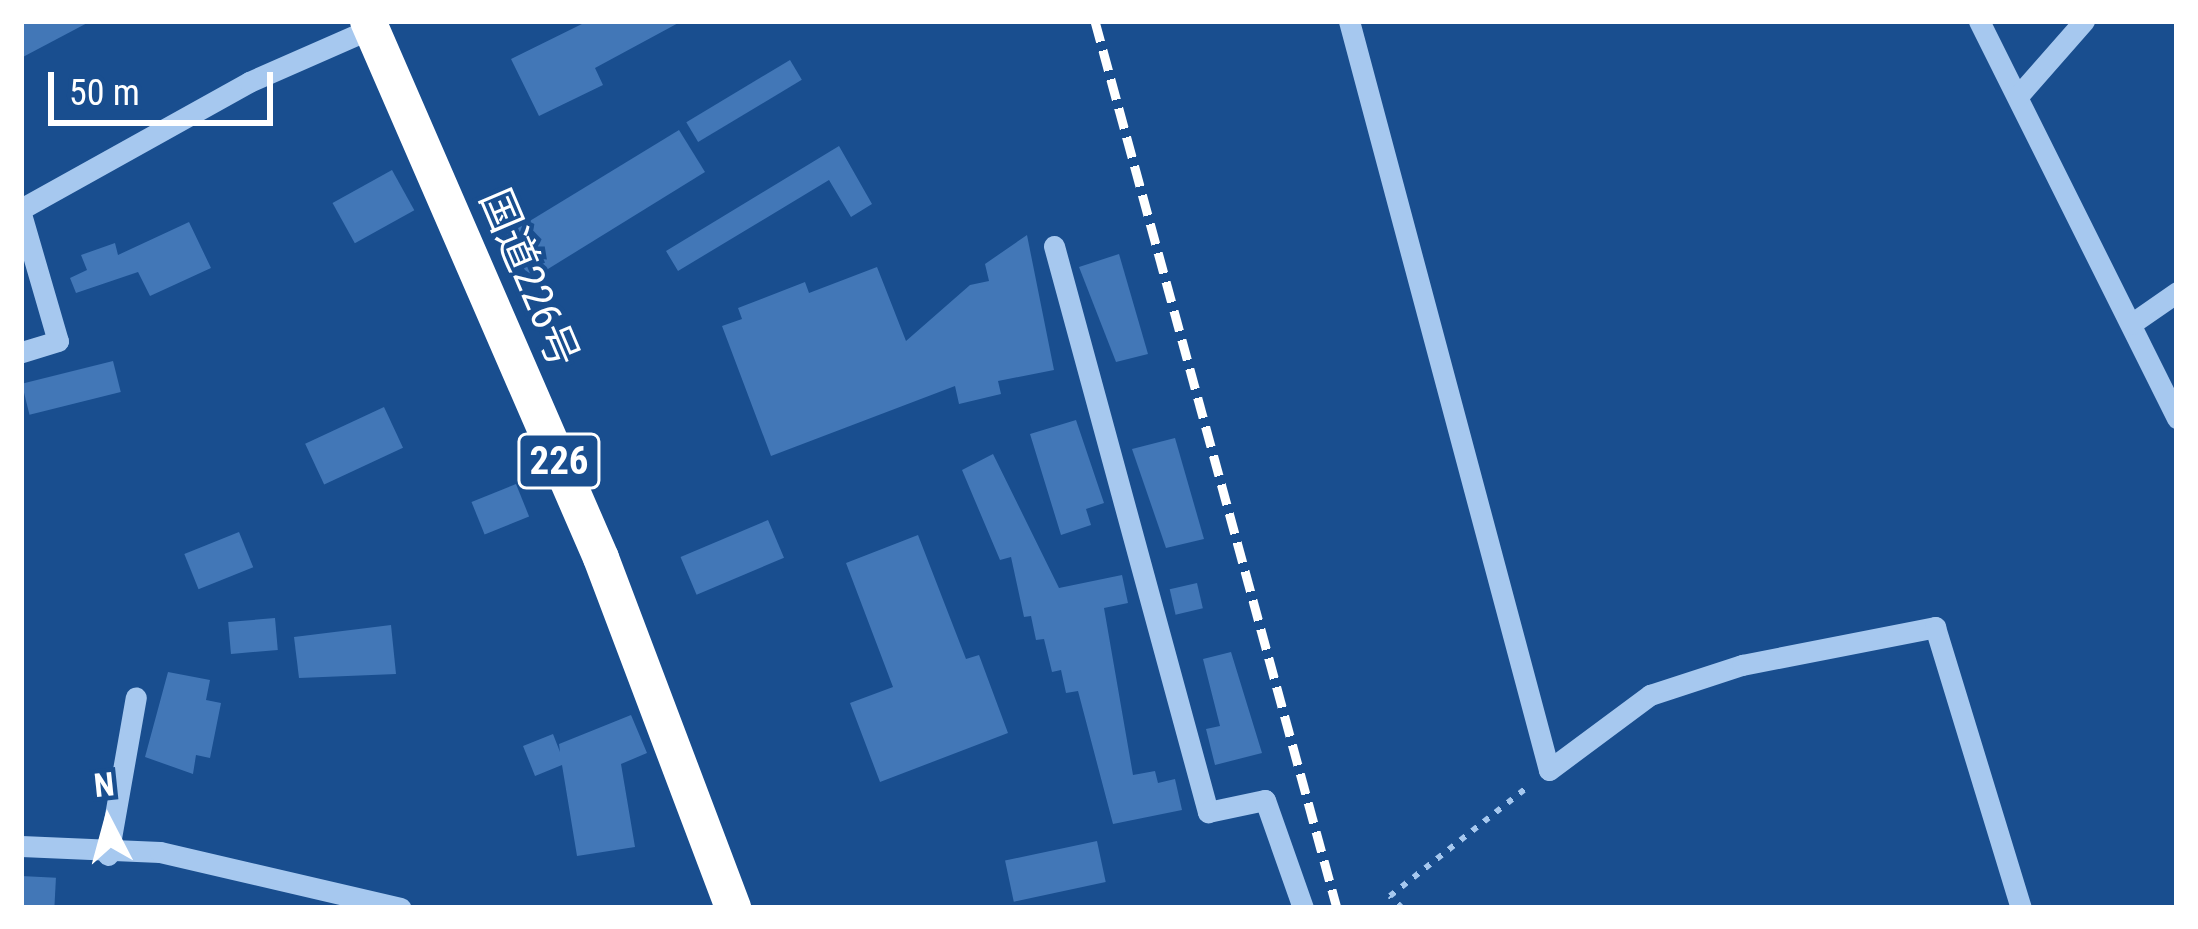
<!DOCTYPE html>
<html>
<head>
<meta charset="utf-8">
<style>
  body { margin:0 }
  #map { position:relative; width:2198px; height:929px; overflow:hidden; background:#194e8f; font-family:"Roboto Condensed","Noto Sans JP",sans-serif }
  div>[style] { position:absolute }
  [style*='--x'] { left:calc(var(--x)*1px); top:calc(var(--y)*1px); width:calc(var(--w)*1px); rotate:calc(var(--a)*1deg) }
  .building>* { inset:0; background:#4277b7; transform-origin:0 0 }
  .path>* { height:6px; margin-top:-3px; transform-origin:0; background:repeating-linear-gradient(90deg,#a6c8ef 0 6px,transparent 0 15px) }
  .minor>* { height:21px; margin:-10.5px; padding:0 10.5px; transform-origin:10.5px; border-radius:10.5px; background:#a6c8ef }
  .highway>* { height:36px; margin:-18px; padding:0 18px; transform-origin:18px; border-radius:18px; background:#fff }
  .rail>* { height:9px; margin-top:-4.5px; transform-origin:0; background:repeating-linear-gradient(90deg,#fff 0 21px,transparent 0 30px) }
  span { translate:-50% -50%; white-space:nowrap; text-align:center; line-height:1.15; -webkit-text-stroke:9px #194e8f; paint-order:stroke }
  .shield-label span { padding:3px 9px; background:#194e8f; border:3px solid; border-radius:9px; -webkit-text-stroke-width:0 }
  .shield-label { font-size:39px; color:#fff; font-weight:700 }
  .street-label { font-size:42px; color:#fff }
  .frame { position:absolute; inset:0; border:24px solid #fff; pointer-events:none }
  .north { position:absolute; left:48px; top:761px; width:120px; height:120px; -webkit-text-stroke:9px #194e8f; paint-order:stroke; rotate:354deg; font-size:33px; font-weight:700; line-height:48px; text-align:center; color:#fff }
  .north::after { content:''; display:block; margin:auto; width:42px; height:54px; background:#fff; clip-path:polygon(50% 0,100% 100%,50% 72%,0 100%) }
  .scale { position:absolute; left:48px; top:72px; width:225px; height:54px; box-sizing:border-box; border:6px solid #fff; border-top:0; padding-left:15px; font-size:36px; line-height:42px; white-space:nowrap; color:#fff; -webkit-text-stroke:9px #194e8f; paint-order:stroke }
</style>
</head>
<body>
<div id="map">
  <div class="building">
    <i style="clip-path:polygon(21px 21px,91px 21px,21px 58px)"></i>
    <i style="clip-path:polygon(588px 21px,682px 21px,595px 68px,603px 85px,539px 116px,511px 59px)"></i>
    <i style="left:790px;top:60px;width:23px;height:121px;rotate:59deg"></i>
    <i style="clip-path:polygon(679px 130px,705px 172px,535px 277px,525px 270px,505px 236px)"></i>
    <i style="clip-path:polygon(839px 146px,872px 204px,851px 217px,829px 180px,678px 271px,666px 251px)"></i>
    <i style="left:392px;top:170px;width:46px;height:68px;rotate:61deg"></i>
    <i style="clip-path:polygon(189px 222px,211px 268px,150px 296px,138px 272px,76px 293px,70px 278px,87px 270px,81px 255px,115px 243px,118px 255px)"></i>
    <i style="clip-path:polygon(1027px 235px,1054px 370px,998px 381px,1001px 394px,959px 404px,955px 386px,771px 456px,722px 326px,742px 319px,738px 308px,805px 282px,809px 293px,877px 267px,906px 341px,970px 285px,989px 281px,985px 264px)"></i>
    <i style="clip-path:polygon(1119px 254px,1148px 354px,1116px 362px,1079px 267px)"></i>
    <i style="left:113px;top:361px;width:32px;height:94px;rotate:76deg"></i>
    <i style="left:384px;top:407px;width:45px;height:87px;rotate:65deg"></i>
    <i style="clip-path:polygon(1076px 420px,1104px 503px,1086px 509px,1091px 525px,1061px 535px,1030px 434px)"></i>
    <i style="clip-path:polygon(1175px 438px,1204px 539px,1166px 548px,1132px 449px)"></i>
    <i style="clip-path:polygon(993px 454px,1059px 588px,1122px 575px,1128px 603px,1104px 608px,1133px 775px,1155px 771px,1158px 783px,1175px 779px,1182px 810px,1113px 824px,1078px 691px,1066px 693px,1061px 670px,1052px 672px,1044px 639px,1036px 640px,1031px 616px,1024px 617px,1011px 557px,1000px 560px,962px 470px)"></i>
    <i style="left:516px;top:484px;width:35px;height:48px;rotate:68deg"></i>
    <i style="left:768px;top:520px;width:41px;height:95px;rotate:67deg"></i>
    <i style="left:239px;top:532px;width:38px;height:59px;rotate:68deg"></i>
    <i style="clip-path:polygon(918px 535px,966px 659px,979px 655px,1008px 733px,880px 782px,850px 703px,893px 687px,846px 563px)"></i>
    <i style="left:1197px;top:583px;width:26px;height:28px;rotate:77deg"></i>
    <i style="left:275px;top:618px;width:32px;height:47px;rotate:85deg"></i>
    <i style="clip-path:polygon(391px 625px,396px 674px,299px 678px,294px 637px)"></i>
    <i style="clip-path:polygon(1231px 652px,1262px 753px,1215px 765px,1206px 729px,1220px 726px,1203px 659px)"></i>
    <i style="clip-path:polygon(168px 672px,210px 680px,206px 700px,221px 703px,210px 758px,196px 755px,193px 774px,145px 757px)"></i>
    <i style="clip-path:polygon(631px 715px,647px 753px,621px 764px,635px 847px,577px 856px,562px 765px,535px 776px,523px 746px,553px 734px,560px 752px,559px 744px)"></i>
    <i style="left:1097px;top:841px;width:42px;height:94px;rotate:78deg"></i>
    <i style="left:21px;top:876px;width:35px;height:32px;rotate:3deg"></i>
  </div>
  <div class="path">
    <i style="--x:1402;--y:908;--w:17;--a:-135"></i>
    <i style="--x:1390;--y:896;--w:177;--a:-38.4"></i>
  </div>
  <div class="minor">
    <i style="--x:1349;--y:21;--w:775;--a:75.05"></i>
    <i style="--x:1549;--y:770;--w:126;--a:-36.6"></i>
    <i style="--x:1650;--y:695;--w:97;--a:-18.1"></i>
    <i style="--x:1742;--y:665;--w:197;--a:-11.1"></i>
    <i style="--x:1935;--y:627;--w:294;--a:73"></i>
    <i style="--x:1979;--y:21;--w:444;--a:63.5"></i>
    <i style="--x:2018;--y:96;--w:100;--a:-48.7"></i>
    <i style="--x:21;--y:209;--w:261;--a:-29.1"></i>
    <i style="--x:249;--y:82;--w:134;--a:-23.7"></i>
    <i style="--x:21;--y:214;--w:132;--a:73.8"></i>
    <i style="--x:58;--y:341;--w:39;--a:163"></i>
    <i style="--x:1054;--y:246;--w:587;--a:74.78"></i>
    <i style="--x:1208;--y:812;--w:58;--a:-11.9"></i>
    <i style="--x:1265;--y:800;--w:114;--a:70.6"></i>
    <i style="--x:2131;--y:324;--w:56;--a:-34.8"></i>
    <i style="--x:21;--y:846;--w:139;--a:2.5"></i>
    <i style="--x:160;--y:852;--w:247;--a:13.1"></i>
    <i style="--x:108;--y:855;--w:160;--a:-80"></i>
  </div>
  <div class="highway">
    <i style="--x:368;--y:21;--w:585;--a:66.54"></i>
    <i style="--x:601;--y:558;--w:374;--a:69.3"></i>
  </div>
  <div class="rail">
    <i style="--x:1095;--y:21;--w:919;--a:74.74"></i>
  </div>
  <div class="shield-label">
    <span style="left:559px;top:461px">226</span>
  </div>
  <div class="street-label">
    <span style="left:529px;top:278px;rotate:67deg">国道226号</span>
  </div>
  <div class="frame"></div>
  <div class="north">N</div>
  <div class="scale">50 m</div>
</div>
</body>
</html>
